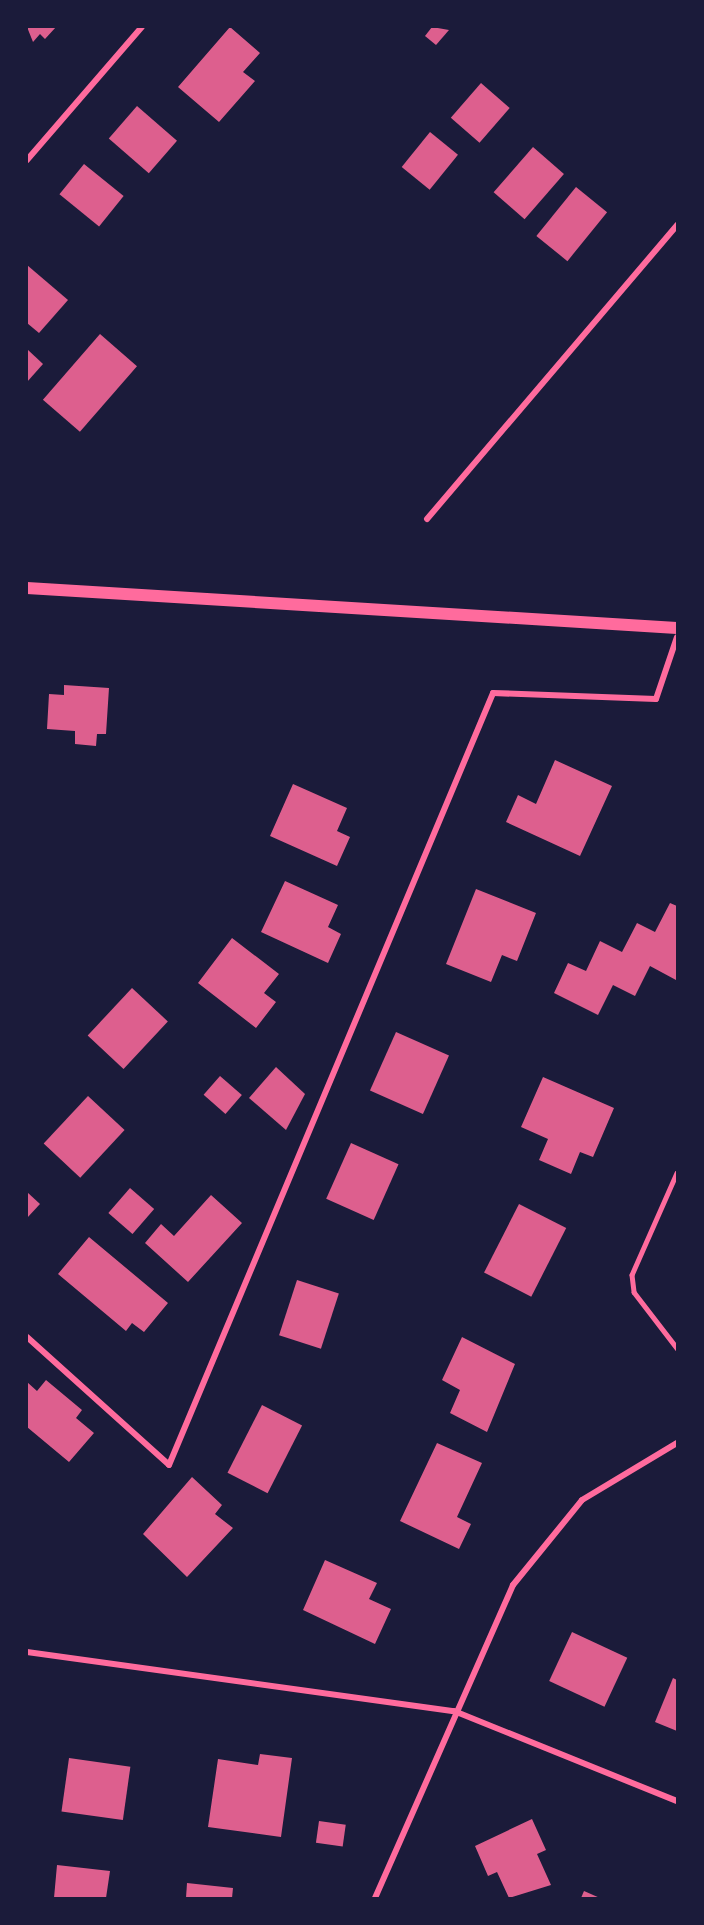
<!DOCTYPE html>
<html>
<head>
<meta charset="utf-8">
<style>
  body { margin:0 }
  #map { position:relative; width:704px; height:1925px; overflow:hidden; background:#1b1b3a; font-family:Manrope,sans-serif }
  div>[style] { position:absolute }
  [style*='--x'] { left:calc(var(--x)*1px); top:calc(var(--y)*1px); width:calc(var(--w)*1px); rotate:calc(var(--a)*1deg) }
  .building>* { inset:0; background:#dd5f8e; transform-origin:0 0 }
  .service>* { height:4.5px; margin:-2.25px; padding:0 2.25px; transform-origin:2.25px; border-radius:2.25px; background:#ff6b9d }
  .minor>* { height:6px; margin:-3px; padding:0 3px; transform-origin:3px; border-radius:3px; background:#ff6b9d }
  .secondary>* { height:12px; margin:-6px; padding:0 6px; transform-origin:6px; border-radius:6px; background:#ff6b9d }
  span { translate:-50% -50%; white-space:nowrap; text-align:center; line-height:1.15; -webkit-text-stroke:6px #1b1b3a; paint-order:stroke }
  .frame { position:absolute; inset:0; border:28px solid #1b1b3a; pointer-events:none }
</style>
</head>
<body>
<div id="map">
  <div class="building">
    <i style="clip-path:polygon(27px 27px,56px 27px,45px 39px,40px 34px,33px 42px)"></i>
    <i style="clip-path:polygon(230px 27px,260px 53px,243px 72px,255px 81px,219px 122px,178px 87px)"></i>
    <i style="clip-path:polygon(432px 27px,449px 30px,436px 45px,425px 36px)"></i>
    <i style="left:481px;top:83px;width:38px;height:46px;rotate:41deg"></i>
    <i style="left:137px;top:106px;width:53px;height:43px;rotate:41deg"></i>
    <i style="left:430px;top:132px;width:36px;height:45px;rotate:39deg"></i>
    <i style="left:533px;top:147px;width:41px;height:60px;rotate:41deg"></i>
    <i style="left:84px;top:164px;width:51px;height:39px;rotate:39deg"></i>
    <i style="left:576px;top:187px;width:40px;height:63px;rotate:39deg"></i>
    <i style="clip-path:polygon(27px 265px,68px 300px,39px 333px,27px 323px)"></i>
    <i style="left:100px;top:334px;width:49px;height:87px;rotate:41deg"></i>
    <i style="clip-path:polygon(27px 349px,43px 364px,27px 382px)"></i>
    <i style="clip-path:polygon(64px 685px,109px 688px,106px 734px,97px 734px,96px 746px,75px 744px,75px 731px,47px 729px,49px 694px,64px 695px)"></i>
    <i style="clip-path:polygon(555px 760px,612px 786px,580px 856px,506px 822px,518px 795px,536px 804px)"></i>
    <i style="clip-path:polygon(293px 784px,347px 808px,337px 831px,350px 837px,337px 866px,270px 836px)"></i>
    <i style="clip-path:polygon(285px 881px,338px 905px,328px 927px,341px 934px,328px 963px,261px 932px)"></i>
    <i style="clip-path:polygon(476px 889px,536px 913px,517px 961px,502px 955px,491px 982px,446px 964px)"></i>
    <i style="clip-path:polygon(670px 903px,677px 906px,676px 980px,650px 966px,635px 996px,613px 985px,598px 1015px,554px 993px,568px 963px,586px 971px,600px 941px,622px 952px,637px 923px,655px 932px)"></i>
    <i style="clip-path:polygon(232px 938px,279px 974px,264px 993px,276px 1002px,256px 1028px,198px 983px)"></i>
    <i style="left:132px;top:988px;width:49px;height:65px;rotate:43deg"></i>
    <i style="left:396px;top:1032px;width:58px;height:64px;rotate:24deg"></i>
    <i style="clip-path:polygon(276px 1067px,305px 1094px,286px 1130px,249px 1098px)"></i>
    <i style="left:220px;top:1076px;width:29px;height:25px;rotate:41deg"></i>
    <i style="clip-path:polygon(543px 1077px,614px 1108px,593px 1157px,580px 1152px,571px 1174px,539px 1160px,548px 1139px,521px 1127px)"></i>
    <i style="left:88px;top:1096px;width:50px;height:65px;rotate:43deg"></i>
    <i style="left:351px;top:1143px;width:52px;height:61px;rotate:24deg"></i>
    <i style="left:130px;top:1188px;width:32px;height:33px;rotate:41deg"></i>
    <i style="clip-path:polygon(27px 1192px,40px 1204px,27px 1218px)"></i>
    <i style="clip-path:polygon(211px 1195px,242px 1223px,188px 1282px,145px 1243px,161px 1224px,174px 1236px)"></i>
    <i style="left:519px;top:1204px;width:53px;height:77px;rotate:27deg"></i>
    <i style="clip-path:polygon(89px 1237px,168px 1303px,144px 1332px,132px 1323px,126px 1331px,58px 1274px)"></i>
    <i style="left:297px;top:1280px;width:44px;height:58px;rotate:18deg"></i>
    <i style="clip-path:polygon(462px 1337px,515px 1364px,487px 1432px,450px 1413px,460px 1390px,442px 1380px)"></i>
    <i style="clip-path:polygon(46px 1380px,82px 1410px,76px 1418px,94px 1433px,69px 1462px,27px 1427px,27px 1382px,37px 1391px)"></i>
    <i style="left:262px;top:1405px;width:45px;height:76px;rotate:27deg"></i>
    <i style="clip-path:polygon(437px 1443px,482px 1463px,457px 1517px,471px 1524px,459px 1549px,400px 1521px)"></i>
    <i style="clip-path:polygon(192px 1477px,222px 1505px,215px 1514px,233px 1528px,187px 1577px,143px 1534px)"></i>
    <i style="clip-path:polygon(325px 1560px,377px 1583px,369px 1599px,391px 1609px,375px 1644px,303px 1610px)"></i>
    <i style="left:572px;top:1632px;width:61px;height:54px;rotate:25deg"></i>
    <i style="clip-path:polygon(673px 1678px,677px 1680px,677px 1731px,655px 1722px)"></i>
    <i style="clip-path:polygon(260px 1754px,292px 1758px,281px 1837px,208px 1827px,218px 1759px,258px 1765px)"></i>
    <i style="left:69px;top:1758px;width:62px;height:54px;rotate:8deg"></i>
    <i style="clip-path:polygon(532px 1819px,546px 1850px,537px 1854px,551px 1885px,509px 1898px,497px 1872px,488px 1876px,475px 1846px)"></i>
    <i style="left:319px;top:1821px;width:27px;height:22px;rotate:8deg"></i>
    <i style="clip-path:polygon(57px 1865px,110px 1871px,106px 1898px,54px 1898px)"></i>
    <i style="clip-path:polygon(187px 1883px,233px 1888px,232px 1898px,186px 1898px)"></i>
    <i style="clip-path:polygon(584px 1891px,600px 1898px,581px 1898px)"></i>
  </div>
  <div class="service">
    <i style="--x:677;--y:1173;--w:111;--a:113.8"></i>
    <i style="--x:632;--y:1275;--w:17;--a:83"></i>
    <i style="--x:634;--y:1292;--w:71;--a:52.5"></i>
  </div>
  <div class="minor">
    <i style="--x:27;--y:160;--w:176;--a:-49.2"></i>
    <i style="--x:427;--y:519;--w:386;--a:-49.6"></i>
    <i style="--x:27;--y:1337;--w:191;--a:42"></i>
    <i style="--x:169;--y:1465;--w:837;--a:-67.23"></i>
    <i style="--x:493;--y:693;--w:163;--a:2.1"></i>
    <i style="--x:656;--y:699;--w:65;--a:-71.3"></i>
    <i style="--x:27;--y:1652;--w:431;--a:7.9"></i>
    <i style="--x:454;--y:1711;--w:240;--a:22"></i>
    <i style="--x:375;--y:1898;--w:342;--a:-66.2"></i>
    <i style="--x:513;--y:1585;--w:109;--a:-50.9"></i>
    <i style="--x:582;--y:1500;--w:111;--a:-31"></i>
  </div>
  <div class="secondary">
    <i style="--x:27;--y:588;--w:651;--a:3.52"></i>
  </div>
  <div class="frame"></div>
</div>
</body>
</html>
